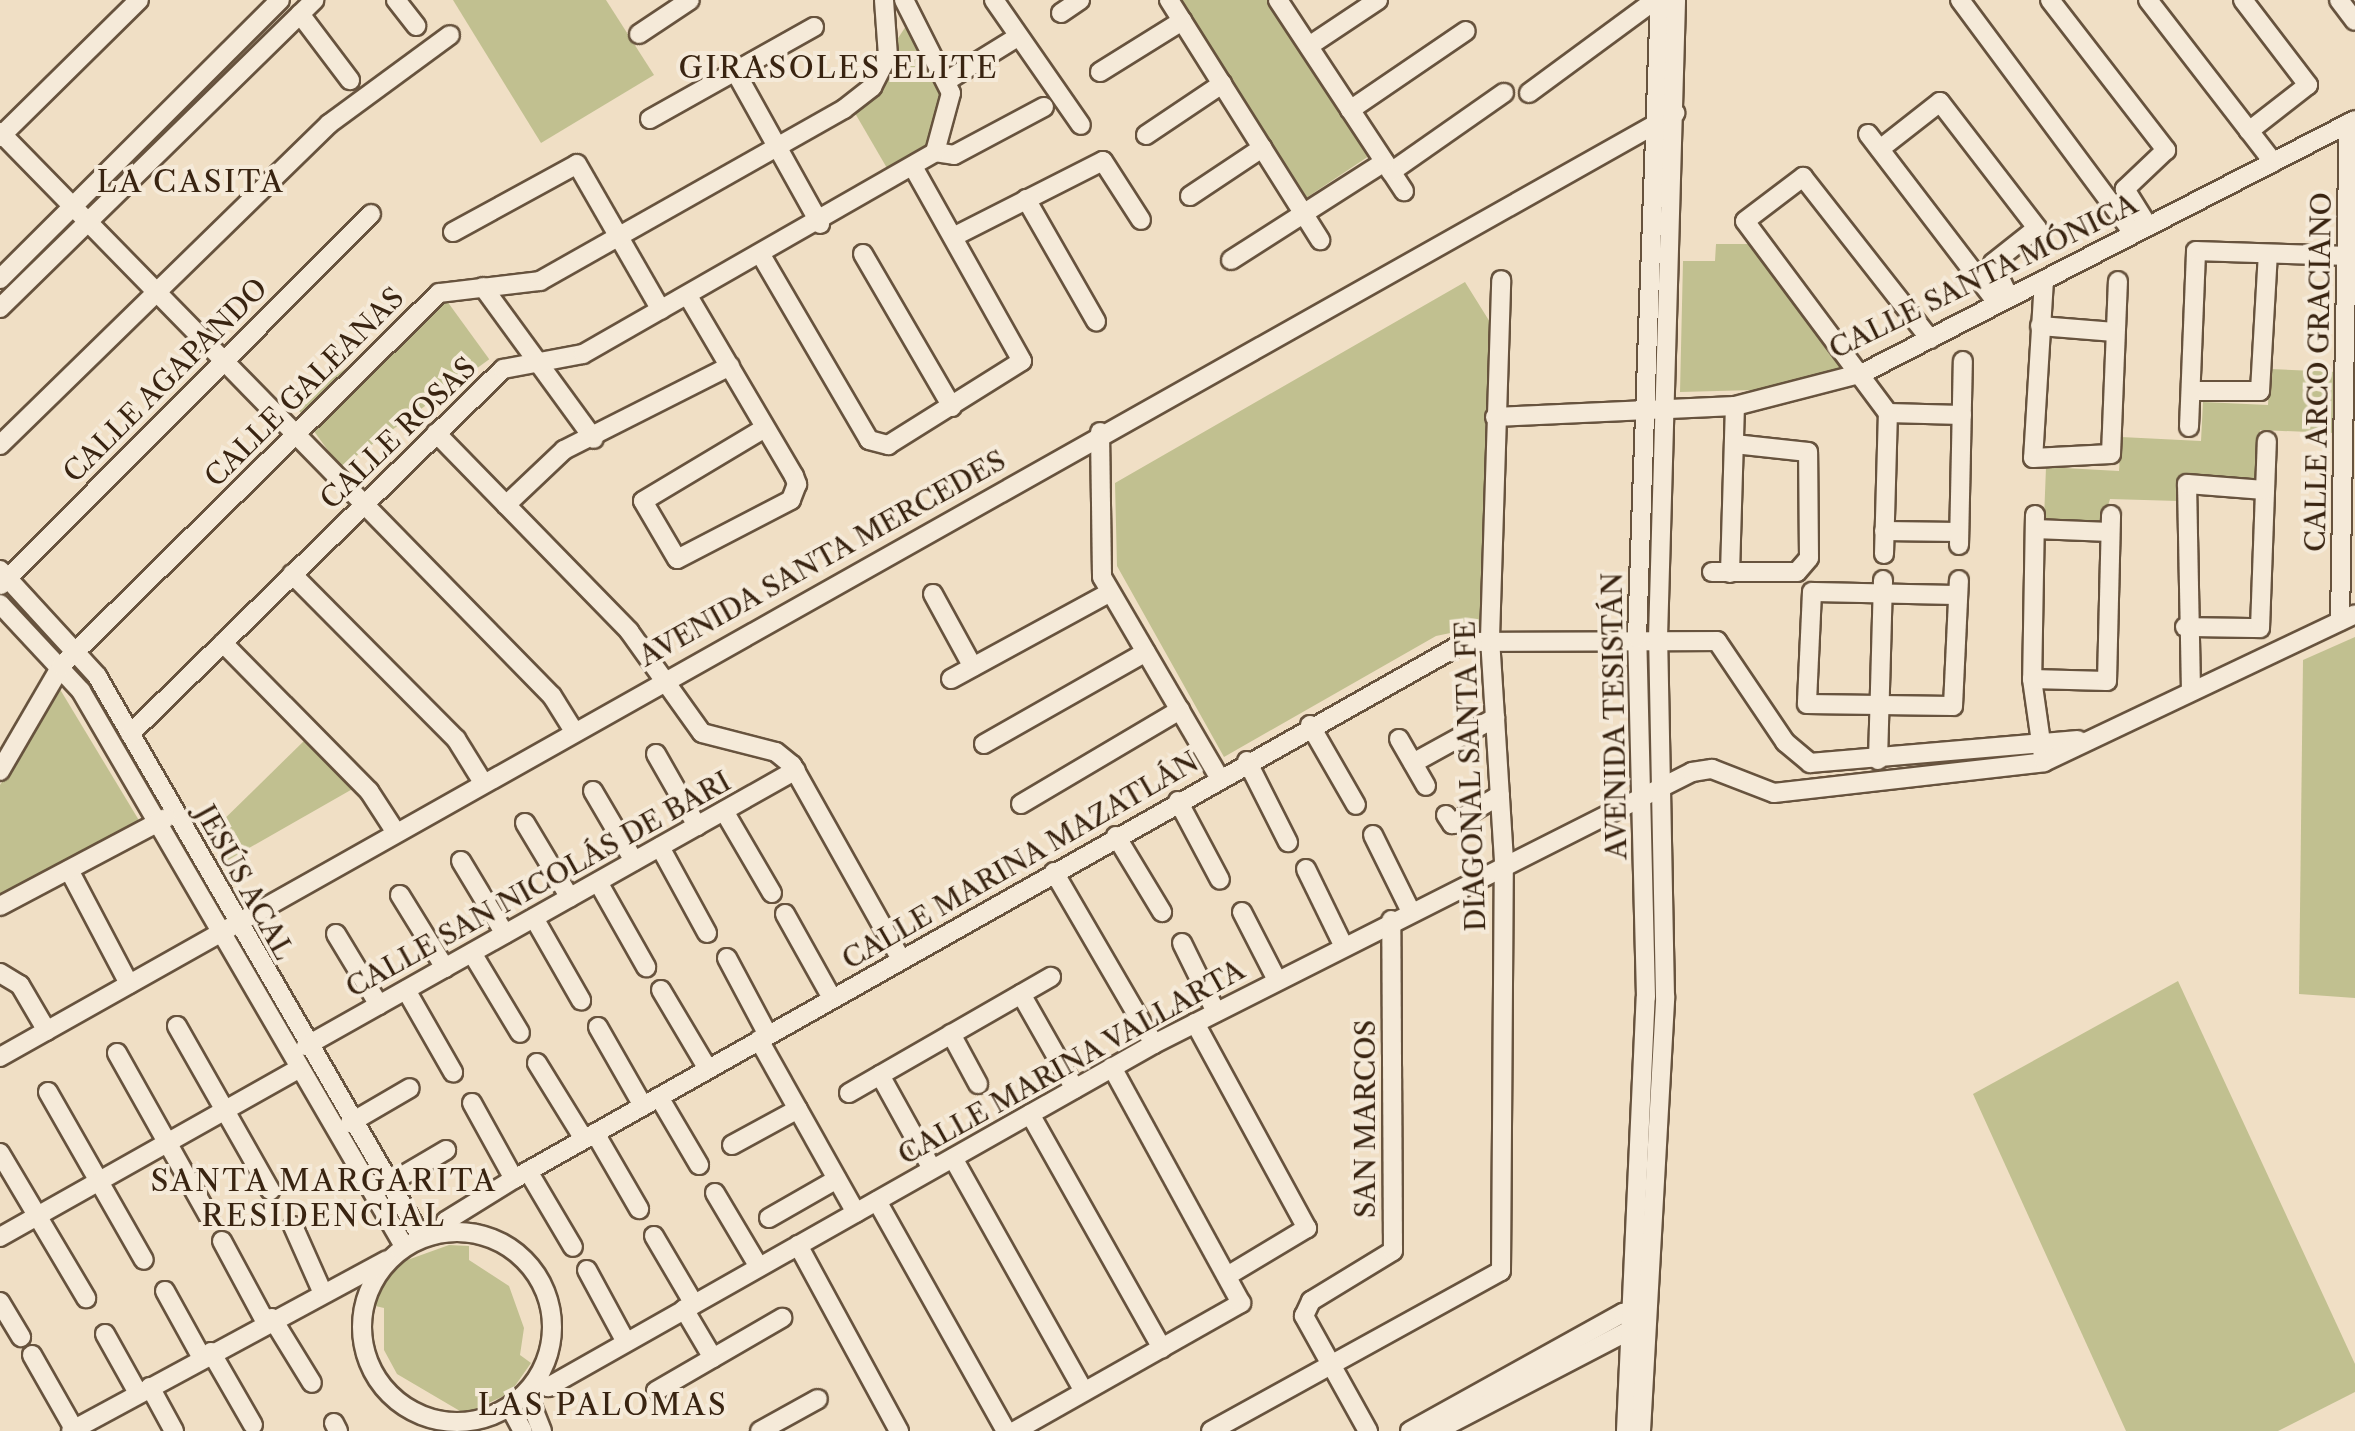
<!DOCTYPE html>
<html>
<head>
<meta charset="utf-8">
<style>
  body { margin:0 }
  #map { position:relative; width:2355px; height:1431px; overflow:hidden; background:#f0dfc5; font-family:"Libre Caslon Text",serif }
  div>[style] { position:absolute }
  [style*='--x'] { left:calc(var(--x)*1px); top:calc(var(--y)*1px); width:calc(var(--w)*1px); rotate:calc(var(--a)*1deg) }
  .green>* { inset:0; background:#c1c090; transform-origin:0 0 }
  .roads { filter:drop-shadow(2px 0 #67533e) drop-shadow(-2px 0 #67533e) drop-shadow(0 2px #67533e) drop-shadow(0 -2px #67533e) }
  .minor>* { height:18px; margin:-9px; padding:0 9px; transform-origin:9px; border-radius:9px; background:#f5ead9 }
  .minor>.ring { margin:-9px; padding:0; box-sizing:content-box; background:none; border:18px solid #f5ead9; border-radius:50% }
  span { translate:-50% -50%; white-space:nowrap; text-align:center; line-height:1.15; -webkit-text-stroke:8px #f5ead9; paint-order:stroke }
  .street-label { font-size:28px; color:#392411 }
  .neighbourhood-label { font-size:30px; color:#392411; letter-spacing:2.5px }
</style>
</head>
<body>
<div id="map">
  <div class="green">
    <i style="clip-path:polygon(453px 0,606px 0,654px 75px,541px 143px)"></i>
    <i style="clip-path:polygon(1179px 0,1268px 0,1369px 156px,1306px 198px)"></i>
    <i style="clip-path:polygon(910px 20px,943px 81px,940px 134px,891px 175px,852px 108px)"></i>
    <i style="clip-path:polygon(1716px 244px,1756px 244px,1850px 365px,1755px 390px,1680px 392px,1683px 261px,1715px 261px)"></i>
    <i style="clip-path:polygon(1465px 282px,1493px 327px,1484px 626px,1436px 636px,1224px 757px,1117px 566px,1115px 483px)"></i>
    <i style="left:444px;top:297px;width:77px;height:184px;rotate:54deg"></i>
    <i style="clip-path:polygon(2270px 369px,2337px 372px,2334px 433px,2260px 430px,2257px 478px,2180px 477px,2178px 501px,2110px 499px,2102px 525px,2044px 519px,2046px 467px,2119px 471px,2121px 437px,2201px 441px,2203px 402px,2268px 405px)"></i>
    <i style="clip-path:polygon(2355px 637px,2355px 998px,2299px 994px,2303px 660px)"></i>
    <i style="clip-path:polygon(58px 686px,140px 822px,0 897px,0 785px)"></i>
    <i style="clip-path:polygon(308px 737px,356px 787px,228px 860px,211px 832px)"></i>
    <i style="clip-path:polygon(2178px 981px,2355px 1364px,2355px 1392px,2278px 1431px,2126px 1431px,1973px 1094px)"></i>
    <i style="clip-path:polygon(449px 1245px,469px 1246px,469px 1260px,509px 1286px,524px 1328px,520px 1355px,531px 1363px,510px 1393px,465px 1414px,397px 1374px,384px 1350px,384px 1308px,371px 1305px,399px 1263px)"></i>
  </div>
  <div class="roads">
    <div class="minor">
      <i style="--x:396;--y:0;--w:33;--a:52"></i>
      <i style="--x:994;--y:0;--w:152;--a:55.2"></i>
      <i style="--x:1169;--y:0;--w:284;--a:57.8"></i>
      <i style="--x:1278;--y:0;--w:229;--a:56.6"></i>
      <i style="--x:1960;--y:0;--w:290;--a:53.4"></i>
      <i style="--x:2050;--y:0;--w:190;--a:52.3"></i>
      <i style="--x:2166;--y:150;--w:57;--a:136.4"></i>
      <i style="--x:2125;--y:189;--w:44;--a:58.1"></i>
      <i style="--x:2148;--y:0;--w:205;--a:52.3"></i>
      <i style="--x:2243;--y:0;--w:107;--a:52.6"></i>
      <i style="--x:2308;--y:85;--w:75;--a:142.1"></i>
      <i style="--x:2339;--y:0;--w:26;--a:53"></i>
      <i style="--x:1061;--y:13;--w:23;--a:-34"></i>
      <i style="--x:300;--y:14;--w:83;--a:52.9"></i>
      <i style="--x:639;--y:34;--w:61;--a:-33.7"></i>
      <i style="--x:1309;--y:46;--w:83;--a:-33.7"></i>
      <i style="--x:735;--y:71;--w:175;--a:60.9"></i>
      <i style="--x:1100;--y:72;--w:97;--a:-31.9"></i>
      <i style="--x:948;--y:80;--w:80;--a:-31.7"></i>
      <i style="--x:1529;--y:93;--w:157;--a:-36.4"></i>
      <i style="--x:1350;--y:110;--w:140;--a:-34.3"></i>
      <i style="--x:650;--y:119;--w:188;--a:-29.3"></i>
      <i style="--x:0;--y:132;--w:789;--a:45.62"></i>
      <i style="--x:552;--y:696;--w:40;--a:58"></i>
      <i style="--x:1868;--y:134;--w:209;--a:52.6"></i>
      <i style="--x:1146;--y:135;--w:92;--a:-33.9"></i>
      <i style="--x:0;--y:137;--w:195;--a:-44.6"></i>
      <i style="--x:1880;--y:149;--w:76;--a:-38.1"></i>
      <i style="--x:1940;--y:102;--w:159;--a:52.4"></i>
      <i style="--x:2037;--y:228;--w:56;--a:141.5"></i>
      <i style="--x:1993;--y:263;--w:38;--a:65"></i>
      <i style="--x:935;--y:152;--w:19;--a:9"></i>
      <i style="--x:954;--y:155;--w:102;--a:-28.1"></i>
      <i style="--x:1391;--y:172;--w:138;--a:-35"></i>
      <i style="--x:1190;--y:196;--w:87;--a:-33.7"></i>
      <i style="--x:1026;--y:199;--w:141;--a:60.2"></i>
      <i style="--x:453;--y:232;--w:141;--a:-28.7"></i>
      <i style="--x:577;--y:164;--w:168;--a:60.1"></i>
      <i style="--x:953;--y:237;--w:168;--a:-26.9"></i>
      <i style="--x:1103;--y:161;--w:70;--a:57.2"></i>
      <i style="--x:863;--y:254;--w:177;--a:59.8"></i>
      <i style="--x:761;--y:255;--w:214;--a:59.7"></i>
      <i style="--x:869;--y:440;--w:20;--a:15"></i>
      <i style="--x:888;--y:445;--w:158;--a:-32.1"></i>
      <i style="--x:1022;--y:361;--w:219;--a:-119.3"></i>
      <i style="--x:1231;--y:260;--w:182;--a:-32.6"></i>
      <i style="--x:0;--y:279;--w:395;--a:-44.9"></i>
      <i style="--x:2044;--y:280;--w:178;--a:93.5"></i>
      <i style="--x:2033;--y:458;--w:78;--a:-2.9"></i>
      <i style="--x:2111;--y:454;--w:173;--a:-87.7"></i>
      <i style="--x:483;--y:287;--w:188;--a:53.9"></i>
      <i style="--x:688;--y:296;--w:209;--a:59.5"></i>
      <i style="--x:794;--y:476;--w:9;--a:69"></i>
      <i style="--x:797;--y:484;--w:17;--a:111"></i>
      <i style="--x:791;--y:500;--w:128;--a:152.6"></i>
      <i style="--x:677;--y:559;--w:67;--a:-120.4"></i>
      <i style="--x:643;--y:501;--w:142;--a:-30.9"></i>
      <i style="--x:0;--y:308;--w:440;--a:-44.4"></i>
      <i style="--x:2040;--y:326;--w:75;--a:4.6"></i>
      <i style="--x:2191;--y:391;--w:69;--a:0"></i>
      <i style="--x:2260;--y:391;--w:137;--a:-86.7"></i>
      <i style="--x:1888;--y:413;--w:74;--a:1.5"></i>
      <i style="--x:1495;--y:417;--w:240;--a:-2.6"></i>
      <i style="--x:1735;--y:406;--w:132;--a:-14.5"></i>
      <i style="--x:1863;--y:373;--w:553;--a:-27.21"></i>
      <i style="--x:2189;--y:427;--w:176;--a:-87.7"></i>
      <i style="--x:2196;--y:251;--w:152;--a:1.9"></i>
      <i style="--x:1100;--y:432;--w:145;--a:89.2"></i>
      <i style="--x:1102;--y:577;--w:232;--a:59.7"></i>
      <i style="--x:436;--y:433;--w:277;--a:45.7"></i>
      <i style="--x:629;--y:631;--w:125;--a:54.4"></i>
      <i style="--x:702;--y:733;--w:76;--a:14.4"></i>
      <i style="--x:776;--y:752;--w:21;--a:39"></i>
      <i style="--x:792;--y:765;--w:223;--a:60.7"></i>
      <i style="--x:0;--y:445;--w:460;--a:-44.3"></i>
      <i style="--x:329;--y:124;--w:150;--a:-36.3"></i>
      <i style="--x:506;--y:505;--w:80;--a:-43.5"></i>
      <i style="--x:564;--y:450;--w:186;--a:-26.8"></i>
      <i style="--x:2035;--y:515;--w:164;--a:91"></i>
      <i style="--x:2032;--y:679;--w:78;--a:81.9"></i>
      <i style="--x:2035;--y:529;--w:75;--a:2.3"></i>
      <i style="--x:1884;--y:531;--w:75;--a:0.8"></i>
      <i style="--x:1959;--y:545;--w:184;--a:-88.8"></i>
      <i style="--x:1884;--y:554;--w:141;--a:-88.4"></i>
      <i style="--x:1888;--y:413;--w:239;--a:-126.7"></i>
      <i style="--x:1745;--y:221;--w:73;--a:-37.2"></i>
      <i style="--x:1803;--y:177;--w:206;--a:51.9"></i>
      <i style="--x:0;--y:570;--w:144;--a:47.5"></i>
      <i style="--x:97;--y:676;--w:648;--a:59.99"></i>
      <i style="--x:1712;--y:572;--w:85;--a:0"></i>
      <i style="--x:1797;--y:572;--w:18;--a:-49"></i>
      <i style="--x:1809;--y:558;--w:106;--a:-90.5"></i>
      <i style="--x:1808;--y:452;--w:74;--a:-173.8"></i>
      <i style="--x:1730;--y:573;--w:167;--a:-88.3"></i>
      <i style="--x:292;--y:574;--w:233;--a:45.2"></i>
      <i style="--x:456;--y:739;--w:49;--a:58.2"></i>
      <i style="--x:1;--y:585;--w:524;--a:-45.08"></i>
      <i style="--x:933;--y:594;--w:83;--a:61.3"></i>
      <i style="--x:1958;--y:595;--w:146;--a:-178.8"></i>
      <i style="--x:1812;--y:592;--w:112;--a:92.6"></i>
      <i style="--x:1807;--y:704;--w:146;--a:0.8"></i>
      <i style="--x:1953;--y:706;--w:126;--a:-87.3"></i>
      <i style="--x:0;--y:604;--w:119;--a:47"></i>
      <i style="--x:81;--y:691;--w:642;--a:59.8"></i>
      <i style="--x:2340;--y:621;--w:498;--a:-89"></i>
      <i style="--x:2185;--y:627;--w:75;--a:0.8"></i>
      <i style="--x:2260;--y:628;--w:187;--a:-87.9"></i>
      <i style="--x:223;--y:643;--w:208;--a:45.4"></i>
      <i style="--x:369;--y:791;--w:48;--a:57"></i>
      <i style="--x:951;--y:679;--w:180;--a:-28.6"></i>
      <i style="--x:2032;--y:679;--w:75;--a:1.5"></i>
      <i style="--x:2107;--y:681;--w:166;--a:-88.6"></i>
      <i style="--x:2191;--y:691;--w:207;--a:-91.1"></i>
      <i style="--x:2187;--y:484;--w:78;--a:4.4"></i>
      <i style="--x:1310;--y:725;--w:92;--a:60.1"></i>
      <i style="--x:130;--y:734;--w:522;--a:-44.38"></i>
      <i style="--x:503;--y:369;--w:81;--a:-10.6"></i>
      <i style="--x:583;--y:354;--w:406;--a:-29.8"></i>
      <i style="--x:935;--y:152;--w:61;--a:-74.8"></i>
      <i style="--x:951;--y:93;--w:104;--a:-116.8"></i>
      <i style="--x:1399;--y:739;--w:54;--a:60.1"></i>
      <i style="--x:984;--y:744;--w:186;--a:-29.6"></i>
      <i style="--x:656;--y:754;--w:83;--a:60.3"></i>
      <i style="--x:1878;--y:760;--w:180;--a:-88.4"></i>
      <i style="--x:1247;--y:761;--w:91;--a:63.2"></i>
      <i style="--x:1413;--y:763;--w:94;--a:-28.8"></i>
      <i style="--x:0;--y:771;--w:121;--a:-59.8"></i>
      <i style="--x:61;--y:666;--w:531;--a:-44.62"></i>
      <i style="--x:439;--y:293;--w:102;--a:-6.8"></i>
      <i style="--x:540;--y:281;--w:349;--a:-29.5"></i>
      <i style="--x:844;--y:109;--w:36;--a:-38"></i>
      <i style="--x:872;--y:87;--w:35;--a:-63"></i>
      <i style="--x:888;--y:56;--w:56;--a:-94.1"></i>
      <i style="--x:593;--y:791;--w:81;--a:59.6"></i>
      <i style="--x:1178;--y:801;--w:89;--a:62"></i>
      <i style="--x:1021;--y:804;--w:185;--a:-30.6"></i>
      <i style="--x:724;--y:811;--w:95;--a:59.7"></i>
      <i style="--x:1446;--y:815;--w:11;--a:56"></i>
      <i style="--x:1452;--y:824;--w:56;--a:-31.1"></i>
      <i style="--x:525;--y:823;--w:87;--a:59"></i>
      <i style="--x:1373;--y:835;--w:84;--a:63.7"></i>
      <i style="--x:1116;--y:836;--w:89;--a:58.8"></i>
      <i style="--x:660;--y:847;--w:98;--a:61.3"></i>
      <i style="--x:461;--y:861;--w:85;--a:58.9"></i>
      <i style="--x:1306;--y:869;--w:85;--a:64"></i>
      <i style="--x:69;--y:870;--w:129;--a:62.2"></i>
      <i style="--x:1054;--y:872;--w:199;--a:59.8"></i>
      <i style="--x:598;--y:882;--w:98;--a:60.5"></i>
      <i style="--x:400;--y:895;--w:86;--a:58.3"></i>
      <i style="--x:0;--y:906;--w:188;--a:-27.9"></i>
      <i style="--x:1242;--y:912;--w:76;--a:62.8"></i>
      <i style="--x:785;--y:914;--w:96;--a:60.8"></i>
      <i style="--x:534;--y:918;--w:95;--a:60.2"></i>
      <i style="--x:336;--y:934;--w:83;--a:58.8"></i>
      <i style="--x:1182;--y:943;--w:77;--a:63.8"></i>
      <i style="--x:472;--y:953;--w:93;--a:59"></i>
      <i style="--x:727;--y:958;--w:87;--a:62"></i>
      <i style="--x:0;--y:973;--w:23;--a:31"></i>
      <i style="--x:20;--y:985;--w:53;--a:59.6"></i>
      <i style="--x:406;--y:990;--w:95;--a:60.2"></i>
      <i style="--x:661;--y:990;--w:92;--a:59.3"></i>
      <i style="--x:1021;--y:994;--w:109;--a:60.4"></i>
      <i style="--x:1195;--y:1023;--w:234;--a:61.4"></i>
      <i style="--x:1307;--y:1228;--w:93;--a:149"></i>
      <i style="--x:177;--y:1026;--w:189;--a:60.4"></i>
      <i style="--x:598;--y:1027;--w:91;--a:60.3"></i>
      <i style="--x:951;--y:1034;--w:57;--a:61.6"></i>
      <i style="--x:759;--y:1040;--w:198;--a:60.7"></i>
      <i style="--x:306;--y:1046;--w:562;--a:-29.39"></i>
      <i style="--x:117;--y:1053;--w:190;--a:60.7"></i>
      <i style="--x:0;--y:1057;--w:1923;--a:-29.4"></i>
      <i style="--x:537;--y:1063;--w:89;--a:58.3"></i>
      <i style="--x:880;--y:1075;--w:107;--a:61"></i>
      <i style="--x:48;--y:1092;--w:193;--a:60.3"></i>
      <i style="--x:849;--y:1093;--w:233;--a:-29.9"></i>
      <i style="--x:659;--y:1097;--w:79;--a:59.5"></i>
      <i style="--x:472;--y:1103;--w:87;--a:61.1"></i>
      <i style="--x:1030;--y:1114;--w:269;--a:60.6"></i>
      <i style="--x:350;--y:1123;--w:69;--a:-30.3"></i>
      <i style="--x:595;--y:1133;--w:88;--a:59.9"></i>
      <i style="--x:732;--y:1145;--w:75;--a:-28.6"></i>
      <i style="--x:0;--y:1153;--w:169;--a:59.3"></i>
      <i style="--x:953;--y:1158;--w:267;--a:60.7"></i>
      <i style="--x:528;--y:1171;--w:88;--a:59.4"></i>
      <i style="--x:385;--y:1186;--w:71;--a:-30.5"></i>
      <i style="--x:715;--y:1193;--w:86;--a:59.3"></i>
      <i style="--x:877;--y:1201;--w:264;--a:60.7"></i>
      <i style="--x:769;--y:1218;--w:78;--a:-29.8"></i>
      <i style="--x:293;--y:1226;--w:69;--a:66"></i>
      <i style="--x:444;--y:1231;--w:10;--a:-79"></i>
      <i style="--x:446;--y:1221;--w:80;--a:-31.7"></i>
      <i style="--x:514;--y:1179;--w:1092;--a:-29.45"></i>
      <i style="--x:1465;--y:642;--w:252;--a:-0.2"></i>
      <i style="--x:1717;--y:641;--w:122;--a:56"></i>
      <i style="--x:1785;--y:742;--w:33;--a:40"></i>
      <i style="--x:1810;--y:763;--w:269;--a:-4.9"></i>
      <i class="ring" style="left:362px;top:1232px;width:172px;height:172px"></i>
      <i style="--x:654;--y:1236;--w:79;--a:59.5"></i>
      <i style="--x:0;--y:1237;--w:340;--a:-29.4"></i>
      <i style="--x:222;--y:1241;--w:91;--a:61.7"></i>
      <i style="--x:798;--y:1245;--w:212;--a:61.5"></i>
      <i style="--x:587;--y:1270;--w:82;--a:61.6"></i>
      <i style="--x:165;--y:1291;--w:77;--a:61.1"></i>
      <i style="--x:0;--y:1302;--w:41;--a:59"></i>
      <i style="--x:684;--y:1309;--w:57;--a:59.4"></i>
      <i style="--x:272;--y:1318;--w:76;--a:58.4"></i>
      <i style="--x:105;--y:1334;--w:68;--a:60.8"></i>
      <i style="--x:211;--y:1352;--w:84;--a:60.1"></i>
      <i style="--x:32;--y:1355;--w:85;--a:60.4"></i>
      <i style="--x:537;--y:1379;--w:14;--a:36"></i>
      <i style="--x:548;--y:1387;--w:696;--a:-29.51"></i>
      <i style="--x:1154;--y:1044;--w:603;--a:-26.82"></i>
      <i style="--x:1692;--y:772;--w:20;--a:-9"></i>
      <i style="--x:1712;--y:769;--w:66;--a:21.2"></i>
      <i style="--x:1774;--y:793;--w:272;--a:-6.5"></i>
      <i style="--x:2044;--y:762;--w:344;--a:-25.4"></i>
      <i style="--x:150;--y:1387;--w:50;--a:61.4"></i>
      <i style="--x:656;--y:1391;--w:146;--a:-30.1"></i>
      <i style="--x:527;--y:1393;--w:41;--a:68.5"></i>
      <i style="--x:510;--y:1407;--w:27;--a:62"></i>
      <i style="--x:334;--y:1423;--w:9;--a:63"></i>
      <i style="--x:71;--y:1431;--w:359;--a:-28.4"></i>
      <i style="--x:760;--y:1431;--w:66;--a:-28.9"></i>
      <i style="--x:1015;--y:1431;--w:260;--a:-29.5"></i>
      <i style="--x:1241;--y:1303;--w:269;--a:-118.7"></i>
      <i style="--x:1211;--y:1431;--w:331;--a:-28.9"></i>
      <i style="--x:1501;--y:1271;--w:410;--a:-89.6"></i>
      <i style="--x:1504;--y:861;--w:223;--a:-93.6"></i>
      <i style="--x:1490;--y:638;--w:358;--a:-88.2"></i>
      <i style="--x:1368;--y:1431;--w:132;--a:-119.1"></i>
      <i style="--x:1304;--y:1316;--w:17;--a:-65"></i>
      <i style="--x:1311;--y:1301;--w:96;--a:-31.4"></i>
      <i style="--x:1393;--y:1251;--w:331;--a:-90.3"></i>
      <i style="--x:1410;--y:1431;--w:244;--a:-29"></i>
      <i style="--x:1623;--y:1313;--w:20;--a:-9"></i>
      <i style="--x:1436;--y:1431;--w:228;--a:-27.5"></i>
      <i style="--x:1626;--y:1431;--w:434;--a:-87.4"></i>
      <i style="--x:1646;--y:997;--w:359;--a:-91.4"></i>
      <i style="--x:1637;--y:638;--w:638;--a:-87.94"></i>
      <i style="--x:1641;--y:1431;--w:435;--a:-86.8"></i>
      <i style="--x:1665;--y:997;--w:359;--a:-91.1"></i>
      <i style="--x:1658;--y:638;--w:638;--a:-88.38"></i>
    </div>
  </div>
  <div class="street-label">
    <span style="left:1983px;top:276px;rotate:-26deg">CALLE SANTA MÓNICA</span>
    <span style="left:2318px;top:372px;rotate:-89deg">CALLE ARCO GRACIANO</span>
    <span style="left:165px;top:380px;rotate:-45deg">CALLE AGAPANDO</span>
    <span style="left:304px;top:387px;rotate:-45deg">CALLE GALEANAS</span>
    <span style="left:398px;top:433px;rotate:-44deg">CALLE ROSAS</span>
    <span style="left:822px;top:558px;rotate:-29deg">AVENIDA SANTA MERCEDES</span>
    <span style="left:1614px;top:716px;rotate:-91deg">AVENIDA TESISTÁN</span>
    <span style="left:1470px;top:776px;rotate:-92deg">DIAGONAL SANTA FE</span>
    <span style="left:1020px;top:860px;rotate:-30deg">CALLE MARINA MAZATLÁN</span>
    <span style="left:245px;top:882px;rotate:61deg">JESÚS ACAL</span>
    <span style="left:538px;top:884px;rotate:-29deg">CALLE SAN NICOLÁS DE BARI</span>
    <span style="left:1071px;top:1062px;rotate:-29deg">CALLE MARINA VALLARTA</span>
    <span style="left:1365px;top:1119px;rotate:-90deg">SAN MARCOS</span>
  </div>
  <div class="neighbourhood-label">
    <span style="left:839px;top:68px">GIRASOLES ELITE</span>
    <span style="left:191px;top:182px">LA CASITA</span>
    <span style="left:324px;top:1198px">SANTA MARGARITA<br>RESIDENCIAL</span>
    <span style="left:603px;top:1405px">LAS PALOMAS</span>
  </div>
</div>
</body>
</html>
